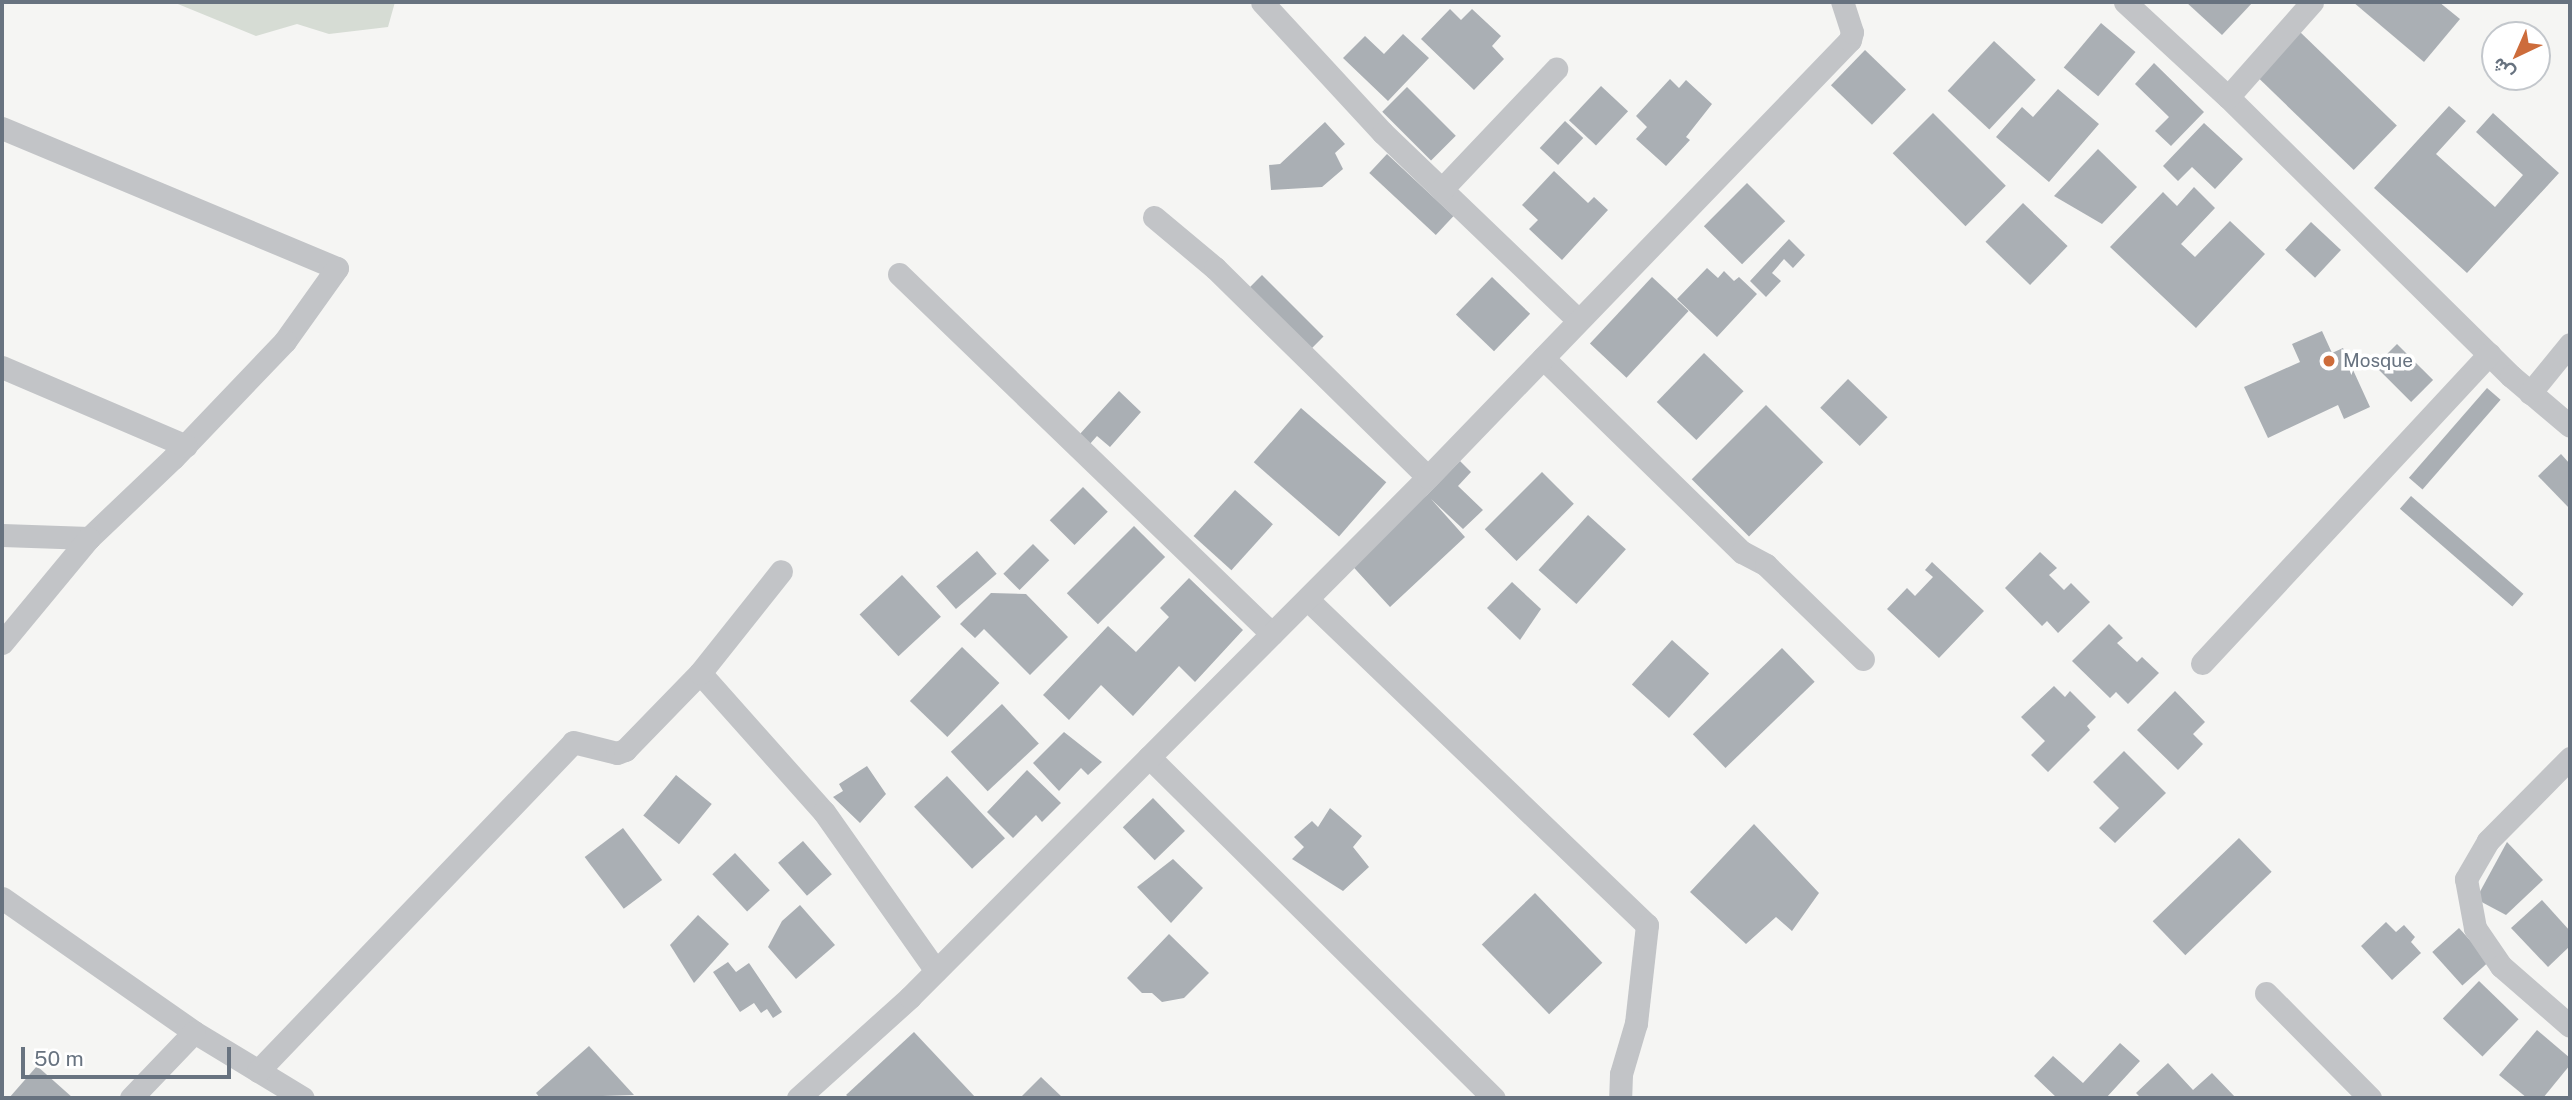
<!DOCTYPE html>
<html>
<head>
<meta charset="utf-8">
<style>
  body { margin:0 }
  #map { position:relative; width:2572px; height:1100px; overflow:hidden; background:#f5f5f3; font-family:"Public Sans",Vazirmatn,sans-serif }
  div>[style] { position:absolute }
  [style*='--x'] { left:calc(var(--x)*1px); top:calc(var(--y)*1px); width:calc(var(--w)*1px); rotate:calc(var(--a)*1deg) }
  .green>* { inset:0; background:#d6dcd4 }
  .building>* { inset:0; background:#aaafb4; transform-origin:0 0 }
  .minor>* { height:23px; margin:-11.5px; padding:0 11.5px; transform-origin:11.5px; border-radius:11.5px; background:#c2c4c7 }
  .dots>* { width:19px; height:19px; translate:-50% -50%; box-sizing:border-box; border:4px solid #fff; border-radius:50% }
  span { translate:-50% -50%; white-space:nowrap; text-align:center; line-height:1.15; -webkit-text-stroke:7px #fff; paint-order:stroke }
  .poi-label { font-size:19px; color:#687380 }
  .left { translate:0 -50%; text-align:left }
  .frame { position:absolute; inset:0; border:4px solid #687380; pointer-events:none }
  .north { position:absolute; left:2481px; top:21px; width:70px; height:70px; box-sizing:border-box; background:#fff; border:2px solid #c3c7cc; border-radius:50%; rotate:224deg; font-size:19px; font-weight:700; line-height:28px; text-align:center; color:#687380 }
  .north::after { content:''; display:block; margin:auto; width:24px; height:32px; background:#cd6c3b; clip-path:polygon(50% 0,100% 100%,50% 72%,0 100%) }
  .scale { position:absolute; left:21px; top:1047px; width:210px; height:32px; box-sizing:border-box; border:4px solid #687380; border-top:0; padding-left:9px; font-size:21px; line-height:24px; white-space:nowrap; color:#687380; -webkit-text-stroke:5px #fff; paint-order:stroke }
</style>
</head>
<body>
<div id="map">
  <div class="green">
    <i style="clip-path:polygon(173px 2px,395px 2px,388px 27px,329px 34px,297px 24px,256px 36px)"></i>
  </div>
  <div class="building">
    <i style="clip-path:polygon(2186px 2px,2253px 2px,2222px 35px)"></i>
    <i style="clip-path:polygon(2353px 2px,2439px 2px,2460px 19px,2424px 62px)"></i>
    <i style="clip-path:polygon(1450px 9px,1461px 20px,1472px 9px,1501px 36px,1492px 46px,1504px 59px,1474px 90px,1421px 39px)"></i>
    <i style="left:2101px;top:23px;width:45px;height:58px;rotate:40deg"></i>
    <i style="left:2299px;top:31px;width:136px;height:62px;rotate:44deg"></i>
    <i style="clip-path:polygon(1403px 34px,1429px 58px,1388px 101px,1343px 58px,1365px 36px,1384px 54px)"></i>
    <i style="left:1994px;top:41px;width:57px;height:68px;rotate:43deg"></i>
    <i style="left:1865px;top:50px;width:57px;height:49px;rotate:44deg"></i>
    <i style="clip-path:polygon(2154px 63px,2204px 112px,2171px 146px,2155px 131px,2169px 117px,2135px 84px)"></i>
    <i style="clip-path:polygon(1670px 79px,1679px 88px,1686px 80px,1712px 104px,1686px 137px,1690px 140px,1666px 166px,1636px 139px,1647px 127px,1636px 116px)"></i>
    <i style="left:1601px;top:86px;width:37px;height:47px;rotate:43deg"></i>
    <i style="left:1407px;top:87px;width:69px;height:35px;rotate:45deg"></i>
    <i style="clip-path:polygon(2058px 89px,2099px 124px,2049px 182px,1996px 137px,2022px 107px,2033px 117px)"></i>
    <i style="clip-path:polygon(2449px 106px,2466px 121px,2436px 154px,2495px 207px,2523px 175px,2476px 132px,2493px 113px,2559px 173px,2467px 273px,2374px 188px)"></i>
    <i style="left:1933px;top:113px;width:103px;height:57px;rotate:45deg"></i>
    <i style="left:1565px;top:121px;width:25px;height:37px;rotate:43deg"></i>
    <i style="clip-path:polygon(1325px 122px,1345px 144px,1335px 153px,1343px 169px,1322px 187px,1271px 190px,1269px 165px,1280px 164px)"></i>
    <i style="clip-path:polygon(2204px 123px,2243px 159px,2215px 189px,2192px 167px,2178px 181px,2163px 166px)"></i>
    <i style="clip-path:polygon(2098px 149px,2137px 187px,2102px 224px,2054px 196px)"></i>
    <i style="left:1387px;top:154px;width:91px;height:26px;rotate:43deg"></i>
    <i style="clip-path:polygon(1554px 171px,1588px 203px,1594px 197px,1608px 210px,1562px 260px,1529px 229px,1538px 220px,1522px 205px)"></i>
    <i style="left:1747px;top:183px;width:54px;height:61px;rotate:45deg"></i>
    <i style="clip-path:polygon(2194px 187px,2215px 208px,2181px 244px,2195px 257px,2230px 221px,2265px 254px,2196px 328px,2110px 247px,2163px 192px,2177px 206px)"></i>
    <i style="left:2023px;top:203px;width:62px;height:54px;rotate:44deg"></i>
    <i style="left:2311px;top:222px;width:41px;height:38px;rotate:43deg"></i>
    <i style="clip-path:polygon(1789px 239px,1805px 255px,1793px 268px,1784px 259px,1772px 273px,1781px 281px,1766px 297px,1750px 281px)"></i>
    <i style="clip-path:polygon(1707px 268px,1718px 278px,1724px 271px,1734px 281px,1739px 277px,1757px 294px,1717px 337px,1677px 299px)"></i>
    <i style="left:1262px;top:275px;width:87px;height:19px;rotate:45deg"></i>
    <i style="left:1492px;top:277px;width:53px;height:52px;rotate:44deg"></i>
    <i style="left:1652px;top:277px;width:50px;height:91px;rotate:43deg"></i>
    <i style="clip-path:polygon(2322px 331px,2332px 353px,2343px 348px,2370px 407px,2344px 419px,2338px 405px,2268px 438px,2244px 387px,2300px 362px,2292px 344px)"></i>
    <i style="left:2397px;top:344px;width:51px;height:31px;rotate:45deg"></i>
    <i style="left:1704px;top:353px;width:55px;height:68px;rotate:44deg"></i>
    <i style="left:1848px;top:379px;width:55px;height:40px;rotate:44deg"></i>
    <i style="left:2487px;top:388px;width:18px;height:119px;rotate:41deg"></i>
    <i style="clip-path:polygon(1119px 391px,1141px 412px,1110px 447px,1097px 436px,1089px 445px,1079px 435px)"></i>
    <i style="left:1766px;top:405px;width:81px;height:105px;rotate:45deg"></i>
    <i style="left:1301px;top:408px;width:113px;height:72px;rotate:41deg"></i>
    <i style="clip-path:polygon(2561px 454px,2570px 464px,2570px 509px,2538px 476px)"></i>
    <i style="clip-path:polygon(1460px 461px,1471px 472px,1458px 486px,1483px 510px,1463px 529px,1431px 499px,1465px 537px,1390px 607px,1346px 559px,1427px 495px)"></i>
    <i style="left:1542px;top:472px;width:45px;height:81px;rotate:45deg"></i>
    <i style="left:1083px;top:487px;width:35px;height:47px;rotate:45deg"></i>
    <i style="left:1235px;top:490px;width:51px;height:62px;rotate:42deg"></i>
    <i style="left:2411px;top:496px;width:149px;height:17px;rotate:41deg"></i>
    <i style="left:1588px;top:515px;width:51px;height:74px;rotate:42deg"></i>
    <i style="left:1134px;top:526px;width:44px;height:95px;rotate:45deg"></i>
    <i style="left:1033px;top:544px;width:23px;height:42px;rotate:45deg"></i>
    <i style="left:977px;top:551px;width:30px;height:54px;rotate:49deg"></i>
    <i style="clip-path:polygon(2040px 552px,2057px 568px,2049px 575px,2064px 590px,2071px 583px,2090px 602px,2058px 633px,2047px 621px,2042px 626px,2005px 588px)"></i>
    <i style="clip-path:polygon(1932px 562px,1984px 611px,1939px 658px,1887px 609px,1907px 588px,1915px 596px,1933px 577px,1925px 570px)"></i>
    <i style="left:902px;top:575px;width:57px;height:58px;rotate:47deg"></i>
    <i style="clip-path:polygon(1189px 578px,1243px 630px,1195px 682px,1179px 666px,1133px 716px,1101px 685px,1069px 720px,1043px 695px,1108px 626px,1136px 652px,1169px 617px,1160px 608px)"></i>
    <i style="clip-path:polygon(1512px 582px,1541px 609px,1520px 640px,1487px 608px)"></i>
    <i style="clip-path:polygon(991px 593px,1026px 594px,1068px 637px,1030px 675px,984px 629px,975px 638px,960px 624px)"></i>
    <i style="clip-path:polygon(2109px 624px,2123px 638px,2117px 643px,2137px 662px,2142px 657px,2159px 673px,2128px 704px,2116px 692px,2110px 698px,2072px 661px)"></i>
    <i style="left:1672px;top:640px;width:50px;height:60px;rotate:42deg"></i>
    <i style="left:962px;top:647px;width:52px;height:75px;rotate:44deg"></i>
    <i style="left:1782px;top:648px;width:47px;height:124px;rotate:46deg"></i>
    <i style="clip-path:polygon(2054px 686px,2065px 697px,2070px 691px,2096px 717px,2087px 726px,2090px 730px,2048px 772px,2031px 755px,2045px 741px,2021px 717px)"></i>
    <i style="clip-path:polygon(2175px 691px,2205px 722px,2193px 734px,2203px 744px,2178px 770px,2137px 730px)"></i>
    <i style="left:1002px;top:704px;width:54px;height:70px;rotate:47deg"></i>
    <i style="clip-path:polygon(1064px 732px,1102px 762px,1088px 775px,1081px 768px,1059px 791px,1033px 763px)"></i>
    <i style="clip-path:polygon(2124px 751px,2166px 793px,2115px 843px,2099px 828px,2119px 808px,2093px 782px)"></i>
    <i style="clip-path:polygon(867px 766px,886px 794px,860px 823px,833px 797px,843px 791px,839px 784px)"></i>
    <i style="clip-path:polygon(1027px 770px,1061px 803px,1042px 822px,1036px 815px,1013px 838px,987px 812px)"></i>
    <i style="left:676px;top:775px;width:46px;height:52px;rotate:39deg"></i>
    <i style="left:947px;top:776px;width:85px;height:45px;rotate:47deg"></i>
    <i style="left:1153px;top:798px;width:46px;height:42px;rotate:46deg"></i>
    <i style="clip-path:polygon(1330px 808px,1362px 836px,1353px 847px,1369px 867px,1343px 891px,1292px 859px,1304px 847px,1294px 837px,1312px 821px,1318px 827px)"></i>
    <i style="clip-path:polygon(1754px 824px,1819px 893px,1792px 931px,1776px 917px,1746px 944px,1690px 892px)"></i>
    <i style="left:623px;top:828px;width:65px;height:48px;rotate:53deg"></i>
    <i style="left:2239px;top:838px;width:47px;height:120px;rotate:46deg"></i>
    <i style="left:803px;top:841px;width:44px;height:33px;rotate:49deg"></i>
    <i style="clip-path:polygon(2507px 842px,2543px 880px,2506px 915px,2476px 899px)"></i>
    <i style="left:735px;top:853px;width:51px;height:31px;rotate:47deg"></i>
    <i style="clip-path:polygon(1173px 859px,1203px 888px,1171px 923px,1137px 887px)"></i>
    <i style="left:1535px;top:893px;width:97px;height:74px;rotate:46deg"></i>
    <i style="clip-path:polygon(2542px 900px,2570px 931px,2570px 946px,2548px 967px,2511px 928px)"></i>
    <i style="clip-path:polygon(800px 905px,835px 945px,796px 979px,768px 947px,782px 921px)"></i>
    <i style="clip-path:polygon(698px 915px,729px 944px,694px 983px,670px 945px)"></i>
    <i style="clip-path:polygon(2386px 922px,2396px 932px,2404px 925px,2415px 937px,2411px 942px,2421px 953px,2392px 980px,2361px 946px)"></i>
    <i style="left:2459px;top:928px;width:45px;height:36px;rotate:48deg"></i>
    <i style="clip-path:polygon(1169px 934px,1209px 973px,1184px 998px,1162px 1002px,1152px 993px,1142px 993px,1127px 978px)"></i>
    <i style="clip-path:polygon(728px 962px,736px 972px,749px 963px,782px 1012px,773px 1018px,767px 1009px,761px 1013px,754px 1003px,740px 1012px,713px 972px)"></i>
    <i style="left:2479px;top:981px;width:55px;height:52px;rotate:44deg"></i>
    <i style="clip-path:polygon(2537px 1030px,2570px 1058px,2570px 1065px,2543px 1098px,2527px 1098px,2499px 1075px)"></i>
    <i style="clip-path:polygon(914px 1032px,976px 1098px,850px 1098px,846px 1095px)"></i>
    <i style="clip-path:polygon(2120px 1043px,2140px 1061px,2106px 1098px,2057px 1098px,2034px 1076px,2053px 1056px,2083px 1083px)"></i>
    <i style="clip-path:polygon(589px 1046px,634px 1095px,540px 1098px,536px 1093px)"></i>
    <i style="clip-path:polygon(2168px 1063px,2193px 1090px,2212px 1073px,2236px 1098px,2141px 1098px,2136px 1093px)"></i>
    <i style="clip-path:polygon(37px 1066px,73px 1098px,9px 1098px)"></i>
    <i style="clip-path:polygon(1041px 1077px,1063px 1098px,1020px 1098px)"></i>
  </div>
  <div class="minor">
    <i style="--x:1262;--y:2;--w:178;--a:47.3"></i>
    <i style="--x:1383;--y:133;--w:270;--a:43.8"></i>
    <i style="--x:2125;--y:2;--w:140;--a:42.7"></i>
    <i style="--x:2228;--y:97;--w:397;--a:44.6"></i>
    <i style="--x:2511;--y:376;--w:77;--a:40.3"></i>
    <i style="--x:2228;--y:97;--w:127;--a:-48.5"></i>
    <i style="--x:2;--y:128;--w:363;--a:22.7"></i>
    <i style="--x:337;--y:268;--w:90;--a:125.5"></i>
    <i style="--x:285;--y:341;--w:162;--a:133.7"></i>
    <i style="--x:173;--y:458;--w:116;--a:136.4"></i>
    <i style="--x:89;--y:538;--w:87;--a:-178"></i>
    <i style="--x:1442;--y:189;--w:166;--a:-46.5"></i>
    <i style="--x:1154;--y:217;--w:80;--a:39.9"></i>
    <i style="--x:1215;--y:268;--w:298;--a:44.5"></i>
    <i style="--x:899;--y:274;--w:518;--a:43.98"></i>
    <i style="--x:1543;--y:358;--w:278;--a:44.3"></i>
    <i style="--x:1742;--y:552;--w:27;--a:28"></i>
    <i style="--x:1766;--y:565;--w:135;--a:44.1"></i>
    <i style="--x:2;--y:367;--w:200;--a:23.2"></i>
    <i style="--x:2530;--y:393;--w:63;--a:-50.8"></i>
    <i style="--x:1307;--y:599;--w:471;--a:43.8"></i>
    <i style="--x:1647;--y:925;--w:99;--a:96.4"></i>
    <i style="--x:1636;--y:1023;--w:53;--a:106.4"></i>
    <i style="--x:1621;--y:1074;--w:24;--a:92"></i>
    <i style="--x:2;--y:643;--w:136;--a:-50.4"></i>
    <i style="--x:2202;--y:663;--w:422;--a:-47.1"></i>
    <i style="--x:700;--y:673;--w:186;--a:48.3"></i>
    <i style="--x:824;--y:812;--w:194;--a:54.8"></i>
    <i style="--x:1149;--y:757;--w:485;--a:44.7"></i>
    <i style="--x:2570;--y:758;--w:117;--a:134.7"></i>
    <i style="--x:2488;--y:841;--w:44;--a:120.1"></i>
    <i style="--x:2466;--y:879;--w:50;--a:79.6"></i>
    <i style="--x:2475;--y:928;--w:46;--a:55.6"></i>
    <i style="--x:2501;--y:966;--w:91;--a:41"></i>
    <i style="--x:2;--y:898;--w:234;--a:34.9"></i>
    <i style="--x:194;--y:1032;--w:127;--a:31.2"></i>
    <i style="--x:2266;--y:993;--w:148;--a:45.3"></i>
    <i style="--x:258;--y:1071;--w:455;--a:-46.2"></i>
    <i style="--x:573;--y:742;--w:45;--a:14"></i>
    <i style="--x:617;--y:753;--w:9;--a:-21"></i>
    <i style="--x:625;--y:750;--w:107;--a:-45.8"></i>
    <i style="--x:700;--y:673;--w:130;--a:-51.5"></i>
    <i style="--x:131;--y:1098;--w:91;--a:-46.3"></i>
    <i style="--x:798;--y:1098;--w:151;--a:-42"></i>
    <i style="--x:910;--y:997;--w:734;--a:-45.11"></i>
    <i style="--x:1428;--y:477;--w:607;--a:-46"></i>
    <i style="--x:1850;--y:40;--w:8;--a:-76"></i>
    <i style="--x:1852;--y:32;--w:32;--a:-108"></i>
  </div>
  <div class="dots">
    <i style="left:2329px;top:361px;background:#cd6c3b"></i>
  </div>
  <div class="poi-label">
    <span class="left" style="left:2343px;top:361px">Mosque</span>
  </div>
  <div class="frame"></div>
  <div class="north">ش</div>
  <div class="scale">50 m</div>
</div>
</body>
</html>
